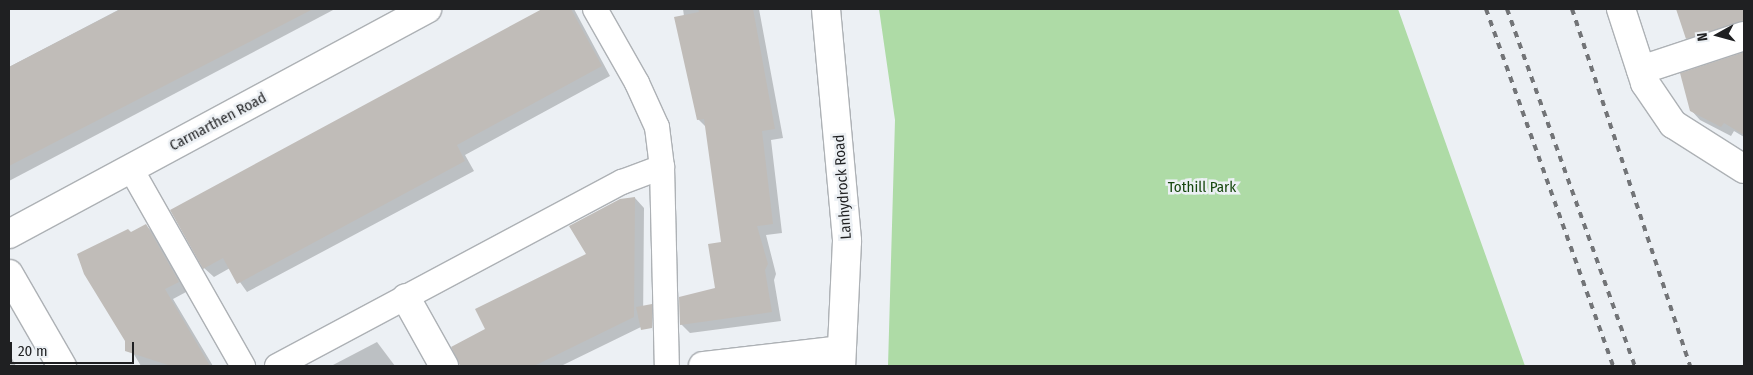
<!DOCTYPE html>
<html>
<head>
<meta charset="utf-8">
<style>
  body { margin:0 }
  #map { position:relative; width:1753px; height:375px; overflow:hidden; background:#ecf0f4; font-family:"Fira Sans Condensed",sans-serif }
  div>[style] { position:absolute }
  [style*='--x'] { left:calc(var(--x)*1px); top:calc(var(--y)*1px); width:calc(var(--w)*1px); rotate:calc(var(--a)*1deg) }
  .green>* { inset:0; background:#aedba6 }
  .shadow>* { inset:0; background:#0003 }
  .building>* { inset:0; background:#c0bcb8 }
  .roads { filter:drop-shadow(1px 0 #adb1b5) drop-shadow(-1px 0 #adb1b5) drop-shadow(0 1px #adb1b5) drop-shadow(0 -1px #adb1b5) }
  .service>* { height:24px; margin:-12px; padding:0 12px; transform-origin:12px; border-radius:12px; background:#fff }
  .minor>* { height:28px; margin:-14px; padding:0 14px; transform-origin:14px; border-radius:14px; background:#fff }
  .rail>* { height:4px; margin-top:-2px; transform-origin:0; background:repeating-linear-gradient(90deg,#727477 0 6px,transparent 0 12px) }
  span { translate:-50% -50%; white-space:nowrap; text-align:center; line-height:1.15; -webkit-text-stroke:5px #ecf0f4; paint-order:stroke }
  .street-label { font-size:15px; color:#1f2022 }
  .park-label { font-size:15px; color:#17480e }
  .frame { position:absolute; inset:0; border:10px solid #1f2022; pointer-events:none }
  .north { position:absolute; left:1693px; top:10px; width:50px; height:50px; -webkit-text-stroke:4px #ecf0f4; paint-order:stroke; rotate:263deg; font-size:14px; font-weight:700; line-height:20px; text-align:center; color:#1f2022 }
  .north::after { content:''; display:block; margin:auto; width:18px; height:22px; background:#1f2022; clip-path:polygon(50% 0,100% 100%,50% 72%,0 100%) }
  .scale { position:absolute; left:10px; top:342px; width:124px; height:22px; box-sizing:border-box; border:2px solid #1f2022; border-top:0; padding-left:6px; font-size:15px; line-height:18px; white-space:nowrap; color:#1f2022; -webkit-text-stroke:4px #ecf0f4; paint-order:stroke }
</style>
</head>
<body>
<div id="map">
  <div class="green">
    <i style="clip-path:polygon(879px 9px,1398px 9px,1525px 366px,888px 366px,895px 120px)"></i>
  </div>
  <div class="shadow">
    <i style="clip-path:polygon(120px 9px,335px 9px,9px 181px,9px 67px)"></i>
    <i style="clip-path:polygon(548px 9px,574px 9px,610px 76px,465px 155px,474px 171px,247px 292px,230px 268px,214px 277px,204px 268px,172px 211px)"></i>
    <i style="clip-path:polygon(683px 9px,759px 9px,783px 138px,771px 140px,782px 233px,766px 235px,776px 274px,774px 280px,781px 321px,690px 333px,681px 324px,716px 289px,722px 243px,706px 127px,698px 119px)"></i>
    <i style="clip-path:polygon(1677px 9px,1744px 9px,1744px 36px,1698px 49px,1687px 38px)"></i>
    <i style="clip-path:polygon(1736px 56px,1744px 62px,1744px 137px,1734px 131px,1731px 136px,1700px 120px,1691px 110px)"></i>
    <i style="clip-path:polygon(635px 198px,644px 208px,643px 326px,561px 366px,468px 366px,457px 345px,487px 330px,588px 255px)"></i>
    <i style="clip-path:polygon(146px 225px,155px 235px,188px 291px,173px 299px,213px 366px,141px 366px,85px 273px,131px 233px)"></i>
    <i style="clip-path:polygon(377px 342px,395px 366px,334px 366px,333px 365px)"></i>
    <i style="clip-path:polygon(9px 353px,16px 366px,9px 366px)"></i>
  </div>
  <div class="building">
    <i style="clip-path:polygon(121px 9px,313px 9px,9px 166px,9px 67px)"></i>
    <i style="clip-path:polygon(542px 9px,571px 9px,602px 66px,457px 145px,465px 161px,237px 284px,223px 258px,203px 269px,170px 210px)"></i>
    <i style="clip-path:polygon(698px 9px,753px 9px,775px 129px,762px 131px,773px 224px,757px 226px,768px 264px,765px 270px,772px 312px,680px 325px,679px 297px,715px 288px,708px 244px,721px 242px,704px 119px,697px 120px,674px 17px,699px 12px)"></i>
    <i style="clip-path:polygon(1676px 9px,1744px 9px,1744px 21px,1686px 39px)"></i>
    <i style="clip-path:polygon(1744px 52px,1744px 135px,1724px 123px,1721px 127px,1690px 111px,1680px 73px)"></i>
    <i style="clip-path:polygon(635px 197px,634px 317px,534px 366px,460px 366px,451px 347px,485px 329px,475px 309px,586px 254px,569px 226px,620px 199px)"></i>
    <i style="clip-path:polygon(146px 224px,179px 282px,165px 289px,210px 366px,171px 366px,125px 351px,125px 341px,84px 274px,77px 254px,128px 229px,131px 232px)"></i>
    <i style="clip-path:polygon(652px 304px,652px 328px,641px 330px,636px 307px)"></i>
  </div>
  <div class="roads">
    <div class="service">
      <i style="--x:595;--y:9;--w:85;--a:60.4"></i>
      <i style="--x:637;--y:83;--w:48;--a:65.6"></i>
      <i style="--x:657;--y:127;--w:40;--a:82.9"></i>
      <i style="--x:662;--y:167;--w:199;--a:88.6"></i>
      <i style="--x:131;--y:169;--w:227;--a:60.4"></i>
      <i style="--x:277;--y:366;--w:391;--a:-28.1"></i>
      <i style="--x:622;--y:182;--w:43;--a:-20.6"></i>
    </div>
    <div class="minor">
      <i style="--x:826;--y:9;--w:233;--a:84.8"></i>
      <i style="--x:847;--y:241;--w:125;--a:92.7"></i>
      <i style="--x:1621;--y:9;--w:78;--a:72"></i>
      <i style="--x:1645;--y:83;--w:50;--a:55.7"></i>
      <i style="--x:1673;--y:124;--w:84;--a:32.4"></i>
      <i style="--x:1641;--y:70;--w:108;--a:-18.3"></i>
      <i style="--x:9;--y:234;--w:475;--a:-28.3"></i>
      <i style="--x:9;--y:274;--w:106;--a:60.1"></i>
      <i style="--x:406;--y:298;--w:78;--a:60.8"></i>
      <i style="--x:703;--y:366;--w:139;--a:-6.6"></i>
    </div>
  </div>
  <div class="rail">
    <i style="--x:1486;--y:9;--w:379;--a:70.4"></i>
    <i style="--x:1507;--y:9;--w:379;--a:70.3"></i>
    <i style="--x:1572;--y:9;--w:376;--a:71.7"></i>
  </div>
  <div class="street-label">
    <span style="left:218px;top:122px;rotate:-28deg">Carmarthen Road</span>
    <span style="left:843px;top:187px;rotate:-94deg">Lanhydrock Road</span>
  </div>
  <div class="park-label">
    <span style="left:1202px;top:188px">Tothill Park</span>
  </div>
  <div class="frame"></div>
  <div class="north">N</div>
  <div class="scale">20 m</div>
</div>
</body>
</html>
